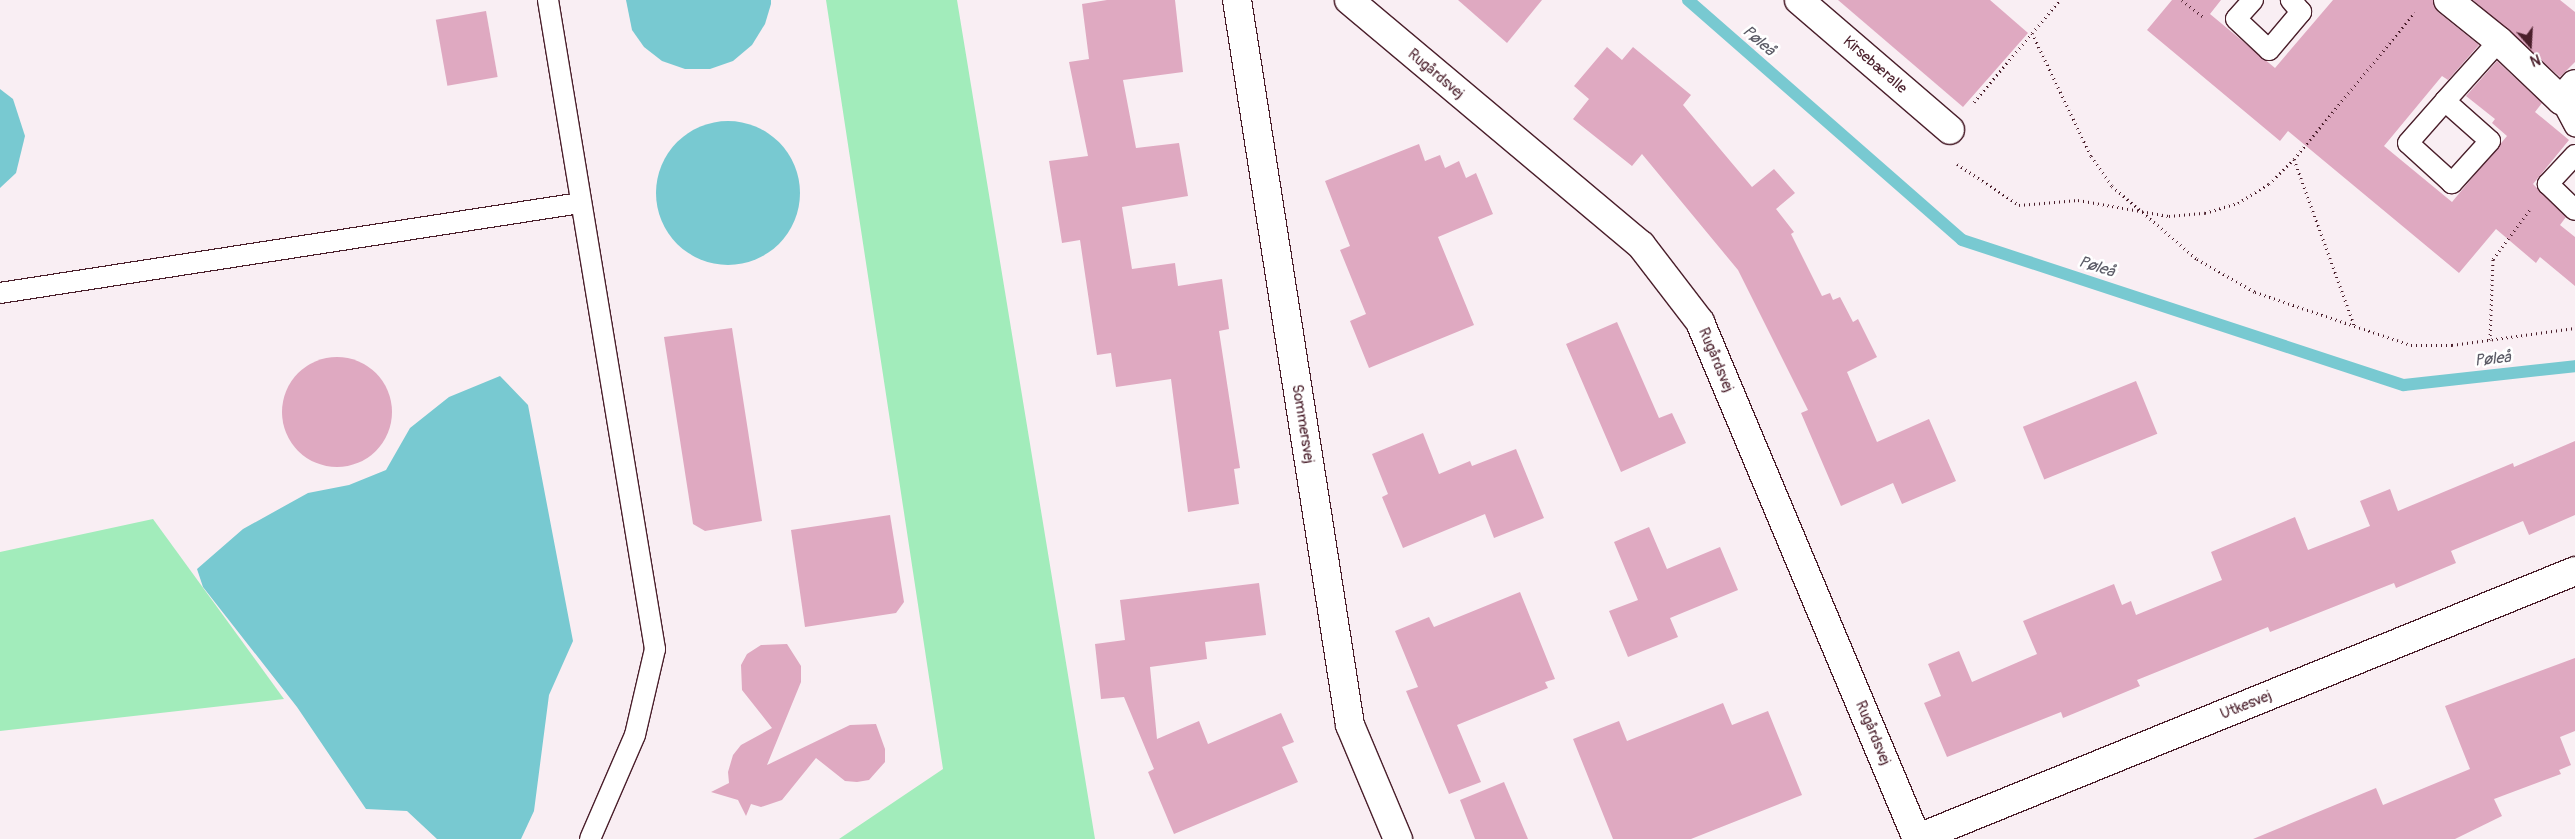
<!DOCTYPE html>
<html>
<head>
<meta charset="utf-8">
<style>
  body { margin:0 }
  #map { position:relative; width:2575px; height:839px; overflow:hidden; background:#f9eef3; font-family:Pangolin,sans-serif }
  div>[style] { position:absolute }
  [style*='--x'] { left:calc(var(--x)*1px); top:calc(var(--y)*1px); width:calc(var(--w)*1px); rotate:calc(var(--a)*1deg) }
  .green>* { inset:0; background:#a2ecbb }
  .water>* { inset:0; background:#78c9d1 }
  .round { border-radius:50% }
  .stream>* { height:12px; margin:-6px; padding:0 6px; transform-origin:6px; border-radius:6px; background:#78c9d1 }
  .building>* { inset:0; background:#dfa9c1; transform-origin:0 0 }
  .path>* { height:3px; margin-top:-1.5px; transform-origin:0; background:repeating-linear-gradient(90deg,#4a1f2b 0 1px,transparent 0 5px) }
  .roads { filter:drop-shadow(1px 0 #4a1f2b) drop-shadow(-1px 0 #4a1f2b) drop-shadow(0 1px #4a1f2b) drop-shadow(0 -1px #4a1f2b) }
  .lane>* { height:20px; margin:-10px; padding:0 10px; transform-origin:10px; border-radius:10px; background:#fff }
  .street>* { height:28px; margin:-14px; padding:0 14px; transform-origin:14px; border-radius:14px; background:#fff }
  span { translate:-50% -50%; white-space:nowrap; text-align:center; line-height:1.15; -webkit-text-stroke:5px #fff; paint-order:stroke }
  .street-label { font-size:15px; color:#4a1f2b }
  .water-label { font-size:16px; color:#5a5a65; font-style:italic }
  .north { position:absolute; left:2505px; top:20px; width:50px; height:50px; -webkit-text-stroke:4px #fff; paint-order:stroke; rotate:161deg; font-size:14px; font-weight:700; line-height:20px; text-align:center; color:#4a1f2b }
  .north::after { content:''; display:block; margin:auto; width:18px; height:22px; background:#4a1f2b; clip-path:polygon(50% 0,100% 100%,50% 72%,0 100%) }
</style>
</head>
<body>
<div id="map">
  <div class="green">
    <i style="clip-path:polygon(826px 0,957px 0,1095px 839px,839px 839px,943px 769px)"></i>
    <i style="clip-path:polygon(153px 519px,284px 699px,0 731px,0 552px)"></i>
  </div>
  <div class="water">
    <i style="clip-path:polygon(626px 0,771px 0,771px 4px,765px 24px,752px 45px,733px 61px,710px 69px,685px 69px,662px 61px,644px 47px,632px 30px)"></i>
    <i style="clip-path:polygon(0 89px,13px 99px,25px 136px,16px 173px,0 188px)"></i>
    <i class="round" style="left:656px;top:121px;width:144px;height:144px"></i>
    <i style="clip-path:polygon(500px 376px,528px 405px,573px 641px,549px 695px,534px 811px,521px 839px,437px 839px,407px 811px,366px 809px,297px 707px,203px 587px,197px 569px,243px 529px,308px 493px,349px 485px,386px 470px,410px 428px,449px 397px)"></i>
  </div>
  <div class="stream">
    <i style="--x:1688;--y:0;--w:364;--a:41.2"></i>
    <i style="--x:1962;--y:240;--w:465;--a:18.2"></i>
    <i style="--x:2404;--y:385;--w:172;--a:-6.3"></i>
  </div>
  <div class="building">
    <i style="clip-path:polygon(1107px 0,1175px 0,1183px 72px,1123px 80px,1136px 148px,1179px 143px,1188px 196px,1122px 207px,1132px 269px,1175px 263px,1178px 286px,1222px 279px,1229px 329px,1219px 331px,1240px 468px,1234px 469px,1239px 504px,1188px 512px,1171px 379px,1116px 387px,1111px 353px,1097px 355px,1080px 240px,1062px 243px,1049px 161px,1088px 156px,1069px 62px,1089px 59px,1082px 4px)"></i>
    <i style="clip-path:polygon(1458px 0,1542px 0,1507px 43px)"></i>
    <i style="clip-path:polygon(1838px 0,1990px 0,2028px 33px,1963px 107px)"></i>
    <i style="clip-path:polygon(2172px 0,2221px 0,2210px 14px,2275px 68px,2333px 0,2433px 0,2438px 12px,2479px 45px,2448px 80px,2442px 76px,2384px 146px,2452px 202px,2507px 136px,2492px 123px,2495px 119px,2466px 96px,2497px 61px,2542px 103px,2535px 112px,2569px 140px,2533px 184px,2566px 217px,2560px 225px,2575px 237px,2575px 286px,2540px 257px,2536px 263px,2496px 229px,2459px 273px,2288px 131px,2280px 141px,2147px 30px)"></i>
    <i style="clip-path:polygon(2473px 0,2560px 0,2575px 12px,2575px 62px,2560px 77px)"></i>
    <i style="left:486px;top:11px;width:67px;height:51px;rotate:80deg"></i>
    <i style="clip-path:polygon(1607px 47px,1622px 60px,1633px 47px,1691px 95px,1683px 105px,1752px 187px,1774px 169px,1795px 193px,1776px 209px,1794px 232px,1791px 234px,1822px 296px,1830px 293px,1833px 300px,1840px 297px,1853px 322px,1858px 319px,1877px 357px,1847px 372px,1877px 442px,1929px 419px,1956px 481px,1902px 504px,1893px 483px,1841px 506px,1801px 413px,1808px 410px,1738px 270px,1642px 154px,1632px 166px,1573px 119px,1589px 99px,1574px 86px)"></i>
    <i style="clip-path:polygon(1419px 144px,1425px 161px,1440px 155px,1445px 168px,1459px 161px,1466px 178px,1476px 173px,1493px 214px,1438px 237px,1474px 325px,1369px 368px,1350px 321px,1366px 314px,1340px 250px,1350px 246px,1325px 181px)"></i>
    <i style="clip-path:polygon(1617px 322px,1659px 418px,1672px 413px,1686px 443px,1621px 472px,1566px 344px)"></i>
    <i style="clip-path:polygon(732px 328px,762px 521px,705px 531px,693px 524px,664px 337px)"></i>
    <i class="round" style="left:282px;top:357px;width:110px;height:110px"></i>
    <i style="left:2136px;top:381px;width:57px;height:122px;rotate:68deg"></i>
    <i style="clip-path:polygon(1423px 433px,1439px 474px,1470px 461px,1472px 466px,1516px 449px,1544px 518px,1494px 538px,1485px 514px,1403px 548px,1382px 497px,1388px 494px,1372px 454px)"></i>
    <i style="clip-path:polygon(2575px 441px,2575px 515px,2529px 535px,2523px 521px,2451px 551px,2456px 563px,2396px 588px,2394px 583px,2270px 632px,2268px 627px,2137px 680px,2140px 686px,2063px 718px,2061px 712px,1947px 757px,1924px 703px,1941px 696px,1928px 664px,1959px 651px,1972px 682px,2037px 654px,2023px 621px,2114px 584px,2122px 605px,2131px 601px,2136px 615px,2222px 580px,2211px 552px,2295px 517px,2308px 550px,2370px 526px,2360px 501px,2390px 489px,2398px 511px,2513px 463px,2514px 467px)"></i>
    <i style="clip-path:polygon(890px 515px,904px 602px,896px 613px,805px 627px,791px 530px)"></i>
    <i style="clip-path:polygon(1649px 527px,1667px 569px,1720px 547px,1738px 590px,1670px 618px,1678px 637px,1628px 657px,1609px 611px,1638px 600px,1614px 542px)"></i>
    <i style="clip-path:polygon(1259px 583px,1266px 635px,1205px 642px,1207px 659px,1150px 667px,1157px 739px,1199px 721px,1208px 744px,1281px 713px,1294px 742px,1282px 747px,1298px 782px,1174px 834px,1148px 772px,1154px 769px,1124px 697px,1101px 699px,1095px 644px,1125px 640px,1120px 600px)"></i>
    <i style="clip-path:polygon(1520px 592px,1555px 679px,1545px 682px,1548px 688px,1457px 725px,1481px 782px,1449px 794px,1406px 691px,1418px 687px,1395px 631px,1429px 617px,1434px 627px)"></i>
    <i style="clip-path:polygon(787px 644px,801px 666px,801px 682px,767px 765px,850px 725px,876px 724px,885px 749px,885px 762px,869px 780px,857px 782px,845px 781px,816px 758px,782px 800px,761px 807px,751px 804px,746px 816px,738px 800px,711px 792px,729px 783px,728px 772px,733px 755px,741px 745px,772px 728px,742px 690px,741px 665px,747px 654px,761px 645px)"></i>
    <i style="clip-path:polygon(2575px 658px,2575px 731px,2560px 737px,2571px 765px,2559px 770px,2561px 774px,2494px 799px,2502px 816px,2455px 839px,2253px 839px,2376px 788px,2383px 805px,2470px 769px,2445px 706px)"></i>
    <i style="clip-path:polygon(1723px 703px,1732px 725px,1768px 711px,1802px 795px,1691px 839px,1613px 839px,1573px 739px,1619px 721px,1627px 741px)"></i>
    <i style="clip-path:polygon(1504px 782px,1528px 839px,1475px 839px,1460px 800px)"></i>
  </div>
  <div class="path">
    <i style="--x:2182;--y:0;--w:29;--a:38"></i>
    <i style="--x:2032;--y:33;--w:136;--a:64.4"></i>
    <i style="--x:2091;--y:156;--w:37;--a:55"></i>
    <i style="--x:2112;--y:186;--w:112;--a:40.7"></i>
    <i style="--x:2197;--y:259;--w:67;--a:29.6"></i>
    <i style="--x:2255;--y:292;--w:165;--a:18.8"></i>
    <i style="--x:2411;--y:345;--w:41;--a:0"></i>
    <i style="--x:2452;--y:345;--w:124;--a:-7.9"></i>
    <i style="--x:1974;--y:102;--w:133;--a:-49.9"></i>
    <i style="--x:2294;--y:159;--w:177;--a:70.1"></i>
    <i style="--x:1957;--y:164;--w:74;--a:33.5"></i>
    <i style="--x:2019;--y:205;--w:59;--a:-4.8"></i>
    <i style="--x:2078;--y:200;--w:92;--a:10"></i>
    <i style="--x:2169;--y:216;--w:36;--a:-5"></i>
    <i style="--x:2205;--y:213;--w:34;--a:-17"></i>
    <i style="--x:2238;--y:203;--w:36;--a:-32"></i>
    <i style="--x:2269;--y:184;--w:35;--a:-45"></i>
    <i style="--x:2294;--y:159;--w:190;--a:-50.5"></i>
    <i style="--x:2490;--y:340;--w:81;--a:-87.9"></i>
    <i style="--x:2493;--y:259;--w:62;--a:-53.5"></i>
  </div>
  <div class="roads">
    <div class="lane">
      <i style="--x:548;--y:0;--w:658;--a:80.64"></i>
      <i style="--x:655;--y:649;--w:88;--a:103.1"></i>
      <i style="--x:635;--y:735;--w:113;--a:113.4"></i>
      <i style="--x:2253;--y:0;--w:25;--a:132"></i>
      <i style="--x:2236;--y:19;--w:45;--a:43.2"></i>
      <i style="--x:2269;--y:50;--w:50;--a:-49.9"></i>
      <i style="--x:2301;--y:12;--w:16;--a:-130"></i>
      <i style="--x:2561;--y:100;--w:30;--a:62"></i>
      <i style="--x:2445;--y:101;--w:60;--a:41.6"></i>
      <i style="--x:2490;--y:141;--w:57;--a:132.1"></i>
      <i style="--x:2452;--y:183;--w:59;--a:-137.7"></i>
      <i style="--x:2408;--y:143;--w:56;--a:-48.6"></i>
      <i style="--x:2445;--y:101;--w:81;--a:-48"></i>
      <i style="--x:2575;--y:155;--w:40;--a:133"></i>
      <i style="--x:2548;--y:184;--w:37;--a:44"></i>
      <i style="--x:0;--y:293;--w:587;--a:-8.82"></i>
    </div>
    <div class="street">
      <i style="--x:1237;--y:0;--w:734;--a:81.14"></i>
      <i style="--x:1350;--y:725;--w:124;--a:67.2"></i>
      <i style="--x:1349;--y:0;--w:381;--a:40"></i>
      <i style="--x:1641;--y:245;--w:97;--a:52.5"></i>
      <i style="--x:1700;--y:322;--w:561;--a:67.23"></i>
      <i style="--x:1799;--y:0;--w:199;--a:40.7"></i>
      <i style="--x:2448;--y:0;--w:65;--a:38.8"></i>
      <i style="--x:2499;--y:41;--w:86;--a:43.6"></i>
      <i style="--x:2561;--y:100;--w:21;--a:-49"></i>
      <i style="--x:1916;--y:839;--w:711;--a:-22.13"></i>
    </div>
  </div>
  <div class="street-label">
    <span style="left:1875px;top:65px;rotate:41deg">Kirsebæralle</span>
    <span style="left:1436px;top:74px;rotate:40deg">Rugårdsvej</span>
    <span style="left:1716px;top:360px;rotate:67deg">Rugårdsvej</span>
    <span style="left:1303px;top:424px;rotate:81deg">Sommersvej</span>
    <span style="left:2246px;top:705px;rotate:-22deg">Utkesvej</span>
    <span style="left:1873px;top:733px;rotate:67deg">Rugårdsvej</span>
  </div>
  <div class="water-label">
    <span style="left:1759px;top:41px;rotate:41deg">Pøleå</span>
    <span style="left:2097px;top:267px;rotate:18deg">Pøleå</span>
    <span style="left:2493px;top:359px;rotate:-6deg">Pøleå</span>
  </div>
  <div class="north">N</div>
</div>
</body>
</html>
